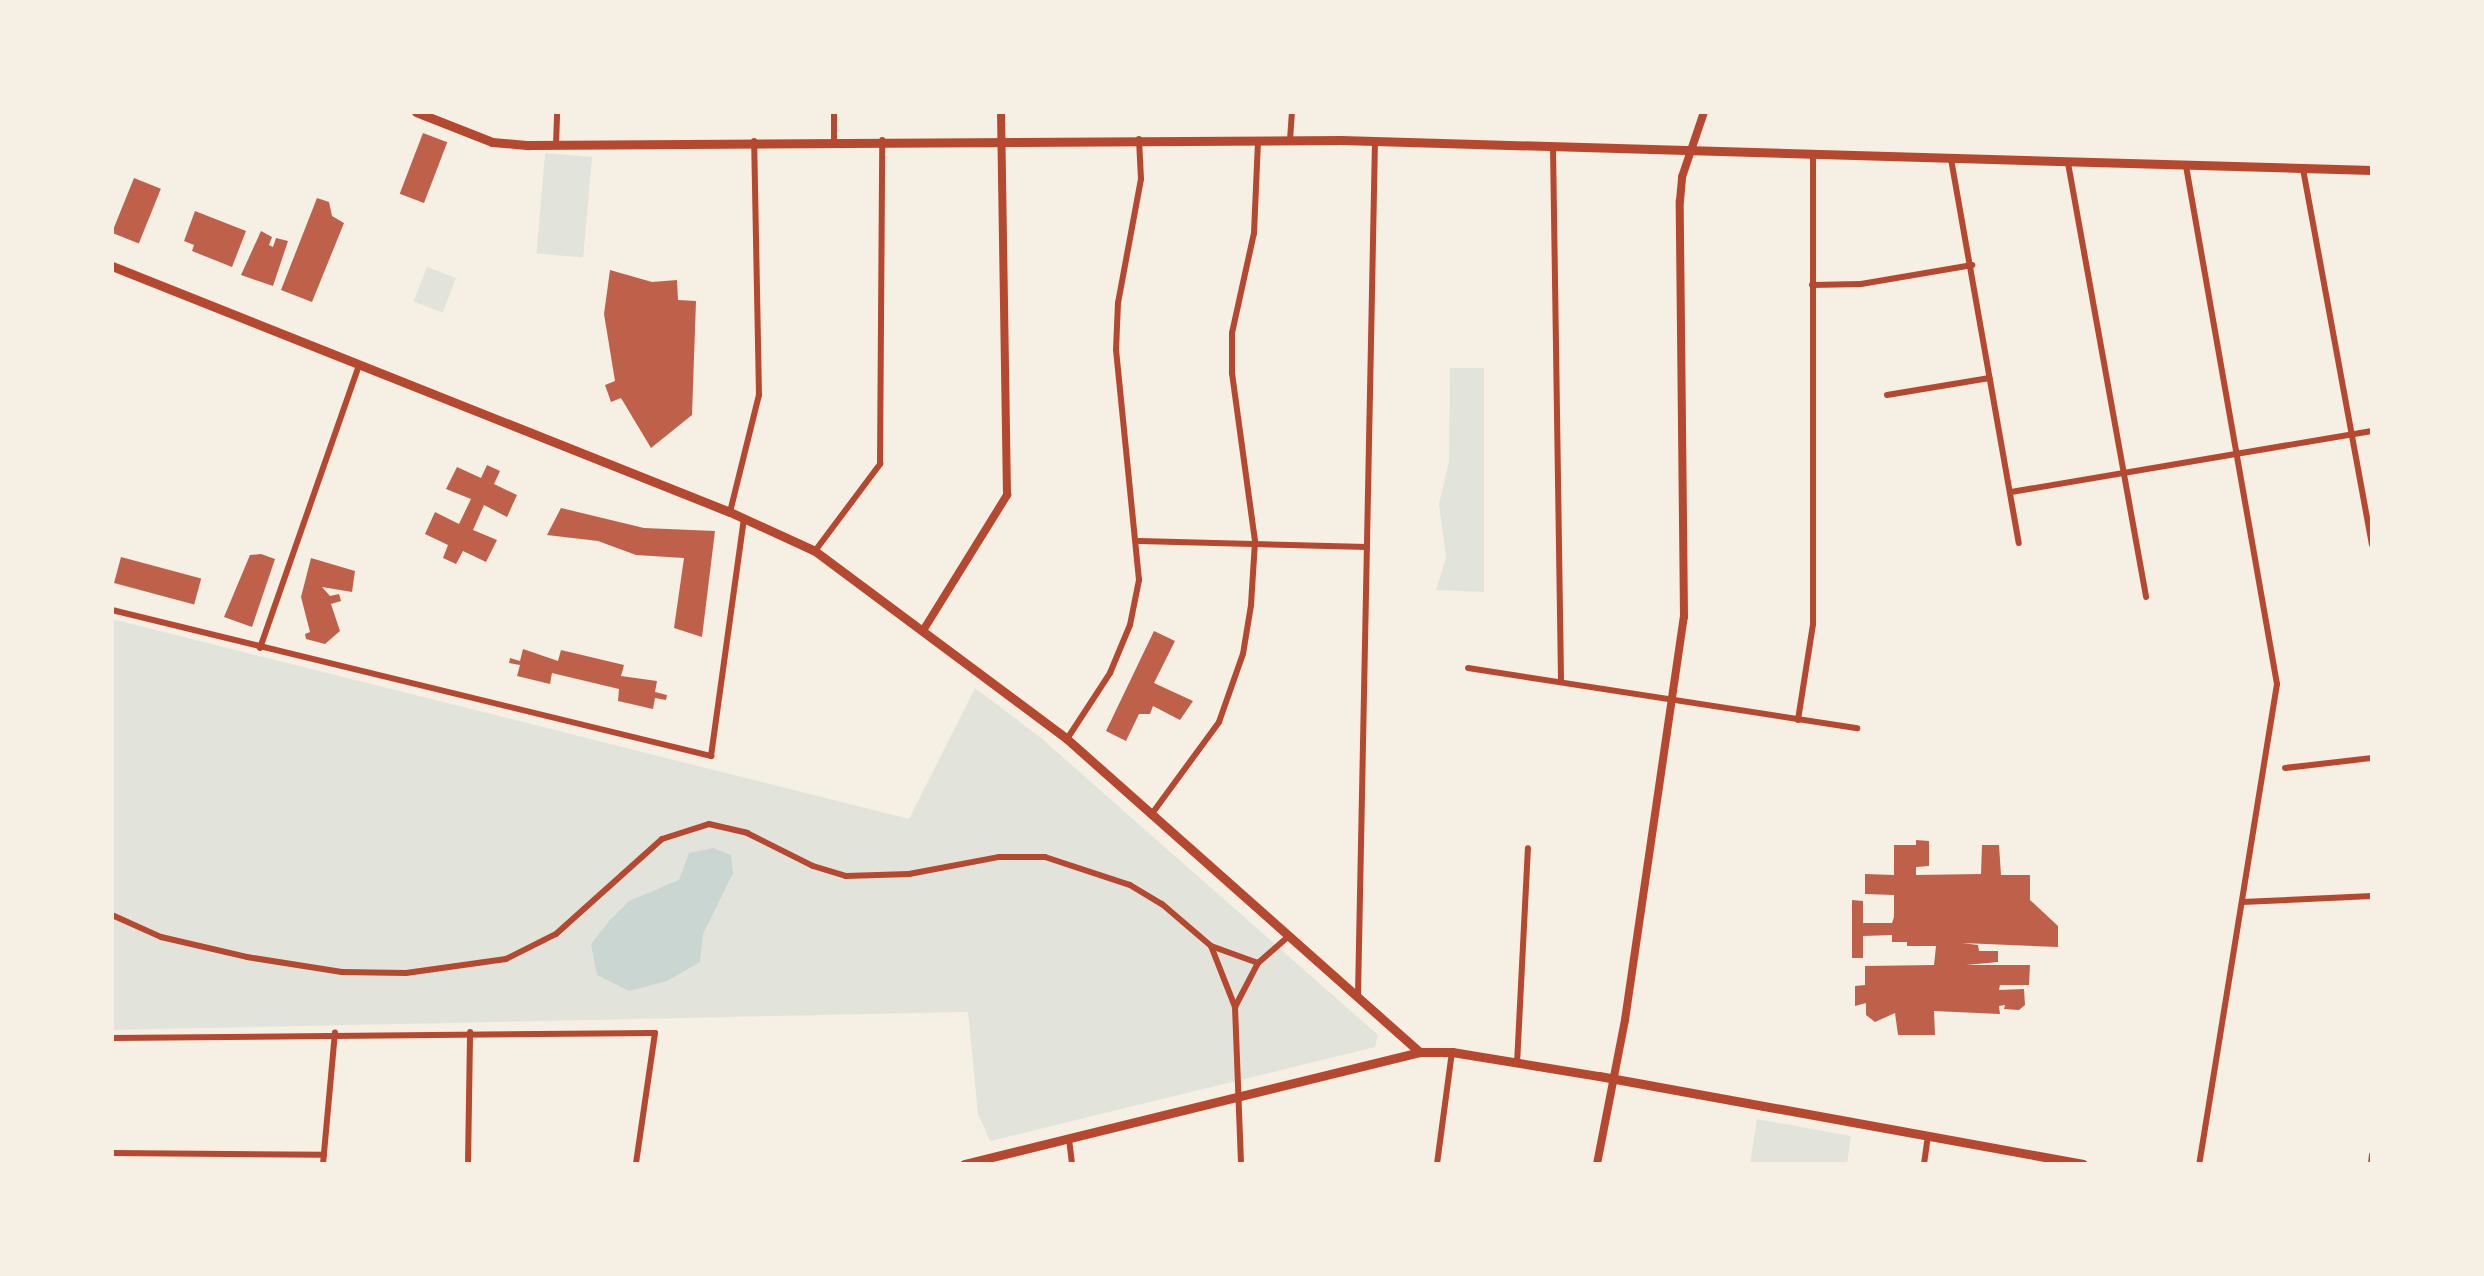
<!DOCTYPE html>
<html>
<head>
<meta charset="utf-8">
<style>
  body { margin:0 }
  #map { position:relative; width:2484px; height:1276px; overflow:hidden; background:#f6efe4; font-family:Quicksand,sans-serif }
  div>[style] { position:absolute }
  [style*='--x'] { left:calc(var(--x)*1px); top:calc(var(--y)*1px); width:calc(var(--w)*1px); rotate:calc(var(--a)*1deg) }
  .green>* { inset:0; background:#e2e4dc; transform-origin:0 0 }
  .water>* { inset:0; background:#c9d6d2 }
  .building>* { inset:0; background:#bf614a; transform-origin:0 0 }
  .minor>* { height:6px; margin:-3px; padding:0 3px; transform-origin:3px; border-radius:3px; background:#b5482f }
  .tertiary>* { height:8px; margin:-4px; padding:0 4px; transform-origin:4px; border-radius:4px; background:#b5482f }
  .secondary>* { height:9px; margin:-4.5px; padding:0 4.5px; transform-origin:4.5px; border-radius:4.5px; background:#b5482f }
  span { translate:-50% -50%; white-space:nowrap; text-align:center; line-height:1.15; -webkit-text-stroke:6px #f6efe4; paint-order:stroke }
  .frame { position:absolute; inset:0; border:114px solid #f6efe4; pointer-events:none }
</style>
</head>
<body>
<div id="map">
  <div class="green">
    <i style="left:592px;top:157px;width:101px;height:47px;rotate:95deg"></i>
    <i style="left:427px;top:267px;width:31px;height:37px;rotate:21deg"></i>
    <i style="clip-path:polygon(1450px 368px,1484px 368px,1484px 592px,1436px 590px,1446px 558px,1439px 504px,1449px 461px)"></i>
    <i style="clip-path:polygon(112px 619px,909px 819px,975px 688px,1041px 738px,1378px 1035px,1375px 1047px,990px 1141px,978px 1114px,968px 1012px,112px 1030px)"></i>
    <i style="clip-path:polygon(1757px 1119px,1851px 1136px,1847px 1164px,1750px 1164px)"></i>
  </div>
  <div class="water">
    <i style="clip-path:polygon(713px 848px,731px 855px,733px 873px,703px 934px,700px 962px,667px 981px,629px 991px,597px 975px,591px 944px,610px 920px,629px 901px,679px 880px,689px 853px)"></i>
  </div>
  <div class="building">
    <i style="left:423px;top:133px;width:26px;height:65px;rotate:21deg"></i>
    <i style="left:134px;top:178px;width:29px;height:59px;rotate:22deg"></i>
    <i style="clip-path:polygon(317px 198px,329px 202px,332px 216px,344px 223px,312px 302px,281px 290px)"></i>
    <i style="clip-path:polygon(195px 211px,246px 231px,232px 267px,192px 251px,194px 245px,184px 241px)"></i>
    <i style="clip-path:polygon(261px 231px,272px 237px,269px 245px,273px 247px,276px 238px,288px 241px,273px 286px,241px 275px)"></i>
    <i style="clip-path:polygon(610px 270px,652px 282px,677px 280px,678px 300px,696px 301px,692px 415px,651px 448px,621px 398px,611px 402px,605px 385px,615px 381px,604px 314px)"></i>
    <i style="clip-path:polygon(487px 465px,500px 471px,494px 484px,517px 495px,507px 517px,484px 505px,473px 530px,497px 540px,486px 562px,463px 551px,456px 564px,443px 558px,448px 545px,425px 534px,435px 512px,459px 524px,471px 499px,446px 489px,457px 467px,481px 478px)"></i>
    <i style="clip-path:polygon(561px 508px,644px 528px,715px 531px,702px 637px,674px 628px,684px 558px,636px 555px,598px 541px,547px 535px)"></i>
    <i style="clip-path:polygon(261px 554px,275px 559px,252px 627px,224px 617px,250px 555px)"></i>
    <i style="left:121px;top:557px;width:83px;height:27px;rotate:15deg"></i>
    <i style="clip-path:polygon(311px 558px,355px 571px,352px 592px,322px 587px,330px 596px,339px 594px,341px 601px,331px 604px,340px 631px,325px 644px,306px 639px,305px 634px,310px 632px,301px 597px)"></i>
    <i style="clip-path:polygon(1154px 631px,1175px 641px,1154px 683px,1193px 701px,1180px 720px,1153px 706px,1150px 714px,1139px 714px,1126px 741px,1106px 731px)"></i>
    <i style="clip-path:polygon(523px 649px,558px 661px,561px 650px,624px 665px,621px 676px,657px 681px,655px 692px,667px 695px,666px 700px,655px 698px,653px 709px,618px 701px,619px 689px,552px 673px,550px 684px,517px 676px,520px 665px,509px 663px,510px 658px,520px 661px)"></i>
    <i style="clip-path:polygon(1916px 840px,1929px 841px,1929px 866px,1916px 867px,1916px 875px,1981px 874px,1982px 845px,1999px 845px,2001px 875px,2030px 875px,2030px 900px,2058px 926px,2058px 947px,1962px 943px,1978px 945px,1979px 951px,1998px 951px,1998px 962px,1966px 965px,2030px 965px,2029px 985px,2000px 985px,1999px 990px,2024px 989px,2025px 1005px,2019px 1010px,2004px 1009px,2005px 1005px,1999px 1006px,2000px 1014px,1934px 1011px,1935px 1035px,1898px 1035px,1895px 1013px,1875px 1022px,1866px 1015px,1866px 1003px,1855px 1006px,1855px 986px,1865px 985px,1865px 966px,1934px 965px,1936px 946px,1907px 946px,1907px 942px,1892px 942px,1892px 935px,1863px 936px,1863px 958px,1852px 958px,1852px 900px,1863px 901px,1863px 923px,1892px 923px,1894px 917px,1894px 895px,1865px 894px,1865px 874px,1894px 875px,1894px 845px,1916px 845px)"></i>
  </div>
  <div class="minor">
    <i style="--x:834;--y:112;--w:29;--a:90"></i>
    <i style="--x:1290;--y:140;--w:28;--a:-86"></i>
    <i style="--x:556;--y:145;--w:33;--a:-88"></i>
    <i style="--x:1553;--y:147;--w:534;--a:89.14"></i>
    <i style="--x:1951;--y:159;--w:390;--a:80"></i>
    <i style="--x:2068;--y:163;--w:441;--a:79.8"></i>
    <i style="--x:2186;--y:166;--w:526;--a:80.04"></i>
    <i style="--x:2277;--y:684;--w:486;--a:99.2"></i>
    <i style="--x:2303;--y:169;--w:382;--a:79.6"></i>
    <i style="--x:1812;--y:285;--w:49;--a:-1.2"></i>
    <i style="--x:1861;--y:284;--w:113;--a:-9.7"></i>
    <i style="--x:1887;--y:395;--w:104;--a:-9.4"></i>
    <i style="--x:2011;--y:492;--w:366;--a:-9.6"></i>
    <i style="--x:730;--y:512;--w:121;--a:-76.1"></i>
    <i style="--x:759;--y:395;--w:254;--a:-91.1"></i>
    <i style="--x:1139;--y:541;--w:228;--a:1.5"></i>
    <i style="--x:815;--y:551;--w:109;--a:-53.2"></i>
    <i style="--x:880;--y:464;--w:324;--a:-89.6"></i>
    <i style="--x:112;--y:610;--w:617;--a:13.7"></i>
    <i style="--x:711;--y:756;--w:239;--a:-82.1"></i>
    <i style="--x:260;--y:648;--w:299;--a:-70.7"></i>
    <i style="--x:1468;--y:668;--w:394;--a:8.8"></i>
    <i style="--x:1798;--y:720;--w:97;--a:-81.1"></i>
    <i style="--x:1813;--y:624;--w:469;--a:-90"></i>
    <i style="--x:1067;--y:739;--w:79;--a:-56.9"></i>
    <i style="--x:1110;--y:673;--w:52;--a:-67.4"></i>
    <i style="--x:1130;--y:625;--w:46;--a:-78.7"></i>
    <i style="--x:1139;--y:580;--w:231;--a:-95.7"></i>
    <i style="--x:1116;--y:350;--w:47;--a:-87.6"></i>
    <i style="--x:1118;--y:303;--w:126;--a:-79.5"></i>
    <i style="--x:1141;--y:179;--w:40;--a:-92.9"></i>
    <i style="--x:2285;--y:768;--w:88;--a:-6.6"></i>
    <i style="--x:1151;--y:815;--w:115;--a:-53.8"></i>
    <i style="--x:1219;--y:722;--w:72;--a:-70.6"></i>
    <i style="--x:1243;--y:654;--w:50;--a:-80.7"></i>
    <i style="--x:1251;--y:605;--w:64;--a:-86.4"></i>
    <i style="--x:1255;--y:541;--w:170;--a:-97.8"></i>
    <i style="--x:1232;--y:373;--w:40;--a:-90"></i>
    <i style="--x:1232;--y:333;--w:102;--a:-77.6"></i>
    <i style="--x:1254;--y:233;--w:93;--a:-87.5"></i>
    <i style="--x:2242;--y:902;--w:130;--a:-2.6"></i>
    <i style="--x:112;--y:915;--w:54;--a:24.2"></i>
    <i style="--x:161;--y:937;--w:88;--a:13.1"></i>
    <i style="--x:247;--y:957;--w:96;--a:9"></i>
    <i style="--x:342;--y:972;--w:64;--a:0.9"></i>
    <i style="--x:406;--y:973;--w:101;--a:-8"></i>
    <i style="--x:506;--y:959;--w:56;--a:-26.6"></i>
    <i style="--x:556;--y:934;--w:142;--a:-41.9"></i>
    <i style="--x:662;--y:839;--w:49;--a:-17.7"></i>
    <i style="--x:709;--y:824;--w:39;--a:13"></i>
    <i style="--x:747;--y:833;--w:74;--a:26.6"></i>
    <i style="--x:813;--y:866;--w:34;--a:17"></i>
    <i style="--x:846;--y:876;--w:63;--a:-1.8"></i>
    <i style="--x:909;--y:874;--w:92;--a:-10.7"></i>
    <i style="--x:999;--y:857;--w:46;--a:0"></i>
    <i style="--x:1045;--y:857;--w:89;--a:18.2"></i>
    <i style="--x:1130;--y:885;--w:37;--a:31"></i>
    <i style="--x:1162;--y:904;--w:65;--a:40.6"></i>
    <i style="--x:1211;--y:946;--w:66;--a:68.5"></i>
    <i style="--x:1235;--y:1007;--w:157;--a:87.8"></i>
    <i style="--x:1211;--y:946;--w:50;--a:19.9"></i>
    <i style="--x:1358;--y:995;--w:854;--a:-88.86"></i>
    <i style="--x:1235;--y:1007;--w:50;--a:-62.4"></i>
    <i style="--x:1258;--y:963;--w:41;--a:-41.1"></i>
    <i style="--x:112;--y:1038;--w:543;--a:-0.53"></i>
    <i style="--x:655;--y:1033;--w:132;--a:98.3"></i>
    <i style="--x:1517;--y:1064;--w:216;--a:-87.1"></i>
    <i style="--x:1069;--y:1139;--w:25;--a:83"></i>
    <i style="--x:112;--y:1153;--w:212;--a:0.5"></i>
    <i style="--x:323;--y:1164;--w:132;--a:-84.8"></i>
    <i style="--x:468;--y:1164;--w:132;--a:-89.1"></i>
    <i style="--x:1437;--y:1164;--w:113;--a:-82.4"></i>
    <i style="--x:1924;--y:1164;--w:28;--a:-82"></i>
    <i style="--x:2371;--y:1164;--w:9;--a:-84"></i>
  </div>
  <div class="tertiary">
    <i style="--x:924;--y:629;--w:158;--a:-58.2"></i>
    <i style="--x:1007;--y:495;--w:383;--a:-90.9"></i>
    <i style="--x:1597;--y:1164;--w:147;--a:-79"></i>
    <i style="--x:1625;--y:1020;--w:407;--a:-81.7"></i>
    <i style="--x:1684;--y:617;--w:416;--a:-90.6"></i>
    <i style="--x:1680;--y:201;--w:24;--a:-85"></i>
    <i style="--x:1682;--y:177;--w:69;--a:-71.3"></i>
  </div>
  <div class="secondary">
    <i style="--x:416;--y:112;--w:82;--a:21.5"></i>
    <i style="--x:492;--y:142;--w:37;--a:5"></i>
    <i style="--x:529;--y:145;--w:812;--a:-0.35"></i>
    <i style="--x:1341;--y:140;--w:1031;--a:1.67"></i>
    <i style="--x:112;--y:266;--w:665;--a:21.71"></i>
    <i style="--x:730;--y:512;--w:94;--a:24.6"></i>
    <i style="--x:815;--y:551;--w:314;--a:36.7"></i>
    <i style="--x:1067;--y:739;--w:472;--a:41.6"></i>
    <i style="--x:964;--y:1164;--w:470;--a:-13.8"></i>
    <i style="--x:1420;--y:1052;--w:32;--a:0"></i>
    <i style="--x:1452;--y:1052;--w:149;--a:9.3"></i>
    <i style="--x:1599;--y:1076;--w:492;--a:10.3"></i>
  </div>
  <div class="frame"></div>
</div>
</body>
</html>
